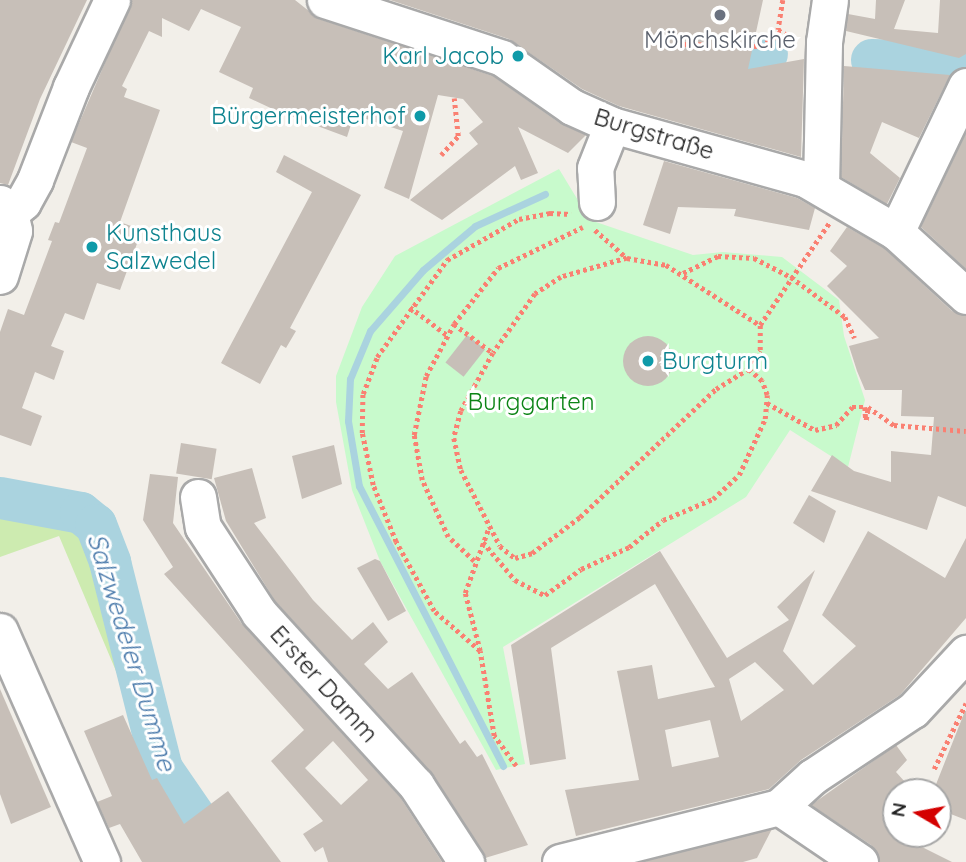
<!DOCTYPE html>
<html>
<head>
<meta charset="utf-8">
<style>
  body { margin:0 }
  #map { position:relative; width:966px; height:862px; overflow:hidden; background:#f2efe9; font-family:Quicksand,sans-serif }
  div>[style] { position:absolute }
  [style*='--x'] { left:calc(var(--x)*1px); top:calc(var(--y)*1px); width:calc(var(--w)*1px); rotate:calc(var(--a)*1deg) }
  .grass>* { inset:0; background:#cdebb0 }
  .park>* { inset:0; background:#c8facc }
  .stream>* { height:7px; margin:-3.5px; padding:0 3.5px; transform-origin:3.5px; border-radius:3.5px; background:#aad3df }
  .river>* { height:42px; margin:-21px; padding:0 21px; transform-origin:21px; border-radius:21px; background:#aad3df }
  .building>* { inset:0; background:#c7bfb8; transform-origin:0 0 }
  .round { border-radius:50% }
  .path>* { height:4.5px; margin-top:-2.25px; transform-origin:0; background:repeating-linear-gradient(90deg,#fa8072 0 3.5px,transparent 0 7px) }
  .roads { filter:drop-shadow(2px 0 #a9a9a9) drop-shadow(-2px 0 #a9a9a9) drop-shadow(0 2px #a9a9a9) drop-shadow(0 -2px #a9a9a9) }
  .minor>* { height:35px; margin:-17.5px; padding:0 17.5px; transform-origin:17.5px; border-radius:17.5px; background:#fff }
  .dots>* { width:19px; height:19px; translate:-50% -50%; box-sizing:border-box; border:4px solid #fff; border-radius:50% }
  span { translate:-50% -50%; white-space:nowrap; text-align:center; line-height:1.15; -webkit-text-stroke:6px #fff; paint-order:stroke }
  .worship-label { font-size:24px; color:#5b616d }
  .culture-label { font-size:24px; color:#0d838f }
  .right { translate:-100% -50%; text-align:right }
  .left { translate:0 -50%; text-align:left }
  .street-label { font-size:24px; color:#222 }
  .park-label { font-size:24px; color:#0c8416 }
  .water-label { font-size:26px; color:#4a7aab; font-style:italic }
  .north { position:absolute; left:882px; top:778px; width:70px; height:70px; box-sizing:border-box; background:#fff; border:2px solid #a7a7a7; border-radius:50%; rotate:280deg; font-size:19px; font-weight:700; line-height:28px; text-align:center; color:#222 }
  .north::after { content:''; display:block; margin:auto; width:24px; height:32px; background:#d40000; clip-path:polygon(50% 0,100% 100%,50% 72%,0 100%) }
</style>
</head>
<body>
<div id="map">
  <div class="grass">
    <i style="clip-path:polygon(0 489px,81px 500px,107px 521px,154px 698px,132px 709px,59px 536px,0 557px)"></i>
  </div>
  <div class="park">
    <i style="clip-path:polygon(559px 169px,590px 220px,693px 255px,723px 252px,782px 257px,839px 300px,844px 336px,865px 400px,848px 467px,790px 430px,746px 497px,503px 647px,525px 764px,496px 770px,380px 561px,352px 490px,336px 402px,336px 376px,362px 307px,395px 256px)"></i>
  </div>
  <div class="stream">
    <i style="--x:503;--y:766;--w:315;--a:-117.2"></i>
    <i style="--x:359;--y:486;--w:66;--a:-99.6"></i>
    <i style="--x:348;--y:421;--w:42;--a:-87.3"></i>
    <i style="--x:350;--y:379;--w:52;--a:-67.4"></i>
    <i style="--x:370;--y:331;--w:81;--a:-49"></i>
    <i style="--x:423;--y:270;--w:68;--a:-40.2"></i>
    <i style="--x:475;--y:226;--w:77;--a:-24.6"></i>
  </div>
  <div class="river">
    <i style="--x:694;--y:58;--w:73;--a:-3.1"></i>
    <i style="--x:872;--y:60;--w:94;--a:1.8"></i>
    <i style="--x:0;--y:498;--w:82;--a:10.5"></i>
    <i style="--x:81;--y:513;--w:19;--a:39"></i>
    <i style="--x:96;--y:525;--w:40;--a:69"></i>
    <i style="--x:110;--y:562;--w:213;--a:75.9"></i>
    <i style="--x:162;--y:769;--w:113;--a:55.5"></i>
  </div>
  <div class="building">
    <i style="clip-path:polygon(0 0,87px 0,40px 99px,8px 185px,0 183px)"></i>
    <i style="clip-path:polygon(132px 0,295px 0,319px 19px,493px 76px,561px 124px,586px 135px,568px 153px,518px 127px,538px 173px,521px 180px,515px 166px,442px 220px,410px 200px,478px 144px,469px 133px,483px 122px,463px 99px,438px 95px,409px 199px,384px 188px,403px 131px,354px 115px,347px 137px,277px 111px,249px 98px,253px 88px,219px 72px,241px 27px,201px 9px,189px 31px,162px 18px,162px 37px,149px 31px,122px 86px,127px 89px,124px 97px,160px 110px,120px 222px,142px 230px,120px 290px,97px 283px,84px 320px,65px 313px,51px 346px,64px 351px,54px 380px,35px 372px,22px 408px,42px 416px,31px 446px,0 435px,0 332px,8px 309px,24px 315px,52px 241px,48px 240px,55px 222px,59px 223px,87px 148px,71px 142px)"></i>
    <i style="clip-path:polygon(390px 0,763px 0,748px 69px,804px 59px,801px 157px,619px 106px,582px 89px,509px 39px)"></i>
    <i style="clip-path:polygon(876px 0,905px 0,894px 29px,938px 33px,940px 0,966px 0,966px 54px,959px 58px,846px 31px,848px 14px,875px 19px)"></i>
    <i style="clip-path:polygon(844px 66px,950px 75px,919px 138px,882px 122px,870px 153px,900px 178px,887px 204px,841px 177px)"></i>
    <i style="clip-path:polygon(966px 133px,966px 269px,921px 227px)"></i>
    <i style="clip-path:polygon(284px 155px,361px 195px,290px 328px,296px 331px,286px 348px,281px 345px,260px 384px,221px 363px,312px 192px,276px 172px)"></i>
    <i style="clip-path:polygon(664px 161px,797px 198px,815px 208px,809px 230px,734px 216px,736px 209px,678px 207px,670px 234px,643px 225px)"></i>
    <i style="clip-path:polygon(847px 227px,884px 248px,952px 311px,966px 316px,966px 507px,938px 496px,927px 530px,811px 491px,832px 455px,854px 471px,891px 482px,891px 451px,931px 455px,934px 417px,901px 416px,902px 390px,865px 390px,857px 371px,849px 346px,879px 338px,827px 286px,847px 266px,830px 251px)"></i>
    <i style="left:467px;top:335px;width:23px;height:35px;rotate:38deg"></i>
    <i class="round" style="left:623px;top:336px;width:50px;height:50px"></i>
    <i style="left:181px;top:443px;width:36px;height:31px;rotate:9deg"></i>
    <i style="clip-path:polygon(334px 445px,342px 484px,302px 499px,292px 456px)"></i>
    <i style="clip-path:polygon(252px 468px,266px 518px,254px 523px,313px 600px,352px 640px,373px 622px,388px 642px,364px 664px,388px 689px,412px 672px,460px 744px,465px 740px,477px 757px,482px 754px,528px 845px,485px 858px,431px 772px,275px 601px,226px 521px,214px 478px)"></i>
    <i style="clip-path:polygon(evenodd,150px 474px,178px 477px,173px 523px,242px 624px,400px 797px,442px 862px,328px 862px,323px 847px,315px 852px,303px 834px,323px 821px,271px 761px,304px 730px,164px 574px,173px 567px,143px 520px,150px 474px,333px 741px,368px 780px,341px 805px,305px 768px,333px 741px)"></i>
    <i style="clip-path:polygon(809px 495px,836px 511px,824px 543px,793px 523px)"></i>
    <i style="clip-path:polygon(evenodd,868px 531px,945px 578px,966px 538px,966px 618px,900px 695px,801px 760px,769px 789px,576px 836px,565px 790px,639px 780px,617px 671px,652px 665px,658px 699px,715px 687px,655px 584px,551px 648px,566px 759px,530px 765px,511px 645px,660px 551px,727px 658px,789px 620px,777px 607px,815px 570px,783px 651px,813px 685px,856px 646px,822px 615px,868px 531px,755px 662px,784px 690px,741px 721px,729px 679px,755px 662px,868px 531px,710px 720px,719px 757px,672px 767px,665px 730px,710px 720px)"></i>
    <i style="clip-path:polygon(375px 559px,380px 561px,406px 611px,388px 621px,357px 568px)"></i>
    <i style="clip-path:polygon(0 689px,51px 807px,11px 824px,0 794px)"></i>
    <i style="clip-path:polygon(965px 711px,966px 711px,966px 820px,938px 809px,938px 792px,933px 792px)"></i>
    <i style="clip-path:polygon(123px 715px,152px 780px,157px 778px,184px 824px,228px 791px,281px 862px,142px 862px,120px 824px,109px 828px,97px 802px,112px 796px,84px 731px)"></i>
    <i style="clip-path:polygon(896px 745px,907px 760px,896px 772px,914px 792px,896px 792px,896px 834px,952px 862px,880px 862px,871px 845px,811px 805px)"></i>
    <i style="clip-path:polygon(772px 829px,757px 858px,743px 862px,643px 862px)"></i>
  </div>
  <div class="path">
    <i style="--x:783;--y:0;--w:30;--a:99"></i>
    <i style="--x:778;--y:30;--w:19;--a:28"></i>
    <i style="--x:684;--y:44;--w:76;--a:1.5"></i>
    <i style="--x:760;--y:46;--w:23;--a:-31"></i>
    <i style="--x:441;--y:155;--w:25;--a:-48"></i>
    <i style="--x:458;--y:136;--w:38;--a:-96"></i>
    <i style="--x:595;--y:230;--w:43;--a:41.2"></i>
    <i style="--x:627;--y:258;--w:40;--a:10"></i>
    <i style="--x:666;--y:265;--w:112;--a:32.6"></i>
    <i style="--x:760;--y:325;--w:123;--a:-55.9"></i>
    <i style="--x:627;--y:258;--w:69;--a:163.9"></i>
    <i style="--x:561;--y:277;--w:31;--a:147"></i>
    <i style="--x:535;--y:294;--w:72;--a:125.4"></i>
    <i style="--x:493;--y:353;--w:66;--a:118.9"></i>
    <i style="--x:461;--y:411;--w:28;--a:105"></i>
    <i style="--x:454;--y:438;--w:33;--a:78"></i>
    <i style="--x:461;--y:470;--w:85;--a:62.8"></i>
    <i style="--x:500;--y:546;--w:19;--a:39"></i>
    <i style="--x:515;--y:558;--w:18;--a:-16"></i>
    <i style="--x:532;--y:553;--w:60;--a:-36.9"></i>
    <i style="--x:580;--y:517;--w:187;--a:-43.3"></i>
    <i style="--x:716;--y:389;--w:38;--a:-32"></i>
    <i style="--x:748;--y:369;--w:22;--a:-58"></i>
    <i style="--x:760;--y:350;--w:25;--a:-90"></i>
    <i style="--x:683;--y:273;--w:39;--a:-26"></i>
    <i style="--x:718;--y:256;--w:36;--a:3"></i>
    <i style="--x:754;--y:258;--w:42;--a:27.2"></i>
    <i style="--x:791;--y:277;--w:67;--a:36.5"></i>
    <i style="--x:845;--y:317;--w:23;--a:65"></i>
    <i style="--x:410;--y:307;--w:46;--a:37.1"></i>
    <i style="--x:454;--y:324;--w:49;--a:36.6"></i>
    <i style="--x:767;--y:403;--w:55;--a:29.4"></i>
    <i style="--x:815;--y:430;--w:22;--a:-13"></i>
    <i style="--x:836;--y:425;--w:24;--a:-48"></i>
    <i style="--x:852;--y:407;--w:13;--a:0"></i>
    <i style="--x:865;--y:407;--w:13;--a:86"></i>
    <i style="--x:866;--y:420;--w:13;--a:-81"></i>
    <i style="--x:868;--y:407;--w:32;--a:35"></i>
    <i style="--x:894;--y:425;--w:72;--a:4.8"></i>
    <i style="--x:483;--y:542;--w:50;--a:49.9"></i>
    <i style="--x:515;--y:580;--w:34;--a:27"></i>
    <i style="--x:545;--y:595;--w:44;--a:-35.8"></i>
    <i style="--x:581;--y:569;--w:53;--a:-24.6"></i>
    <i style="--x:629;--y:547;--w:43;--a:-38.5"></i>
    <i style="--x:663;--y:520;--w:54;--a:-22.8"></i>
    <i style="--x:713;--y:499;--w:35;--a:-43"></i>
    <i style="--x:739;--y:475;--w:62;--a:-65.1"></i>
    <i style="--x:765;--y:419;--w:24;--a:-85"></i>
    <i style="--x:767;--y:395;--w:15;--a:-110"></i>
    <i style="--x:762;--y:381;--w:18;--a:-139"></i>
    <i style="--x:474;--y:561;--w:35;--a:-137"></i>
    <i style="--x:448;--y:537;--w:63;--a:-114.5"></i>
    <i style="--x:422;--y:480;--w:46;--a:-100.1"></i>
    <i style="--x:414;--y:435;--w:60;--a:-78.5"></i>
    <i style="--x:426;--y:376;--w:59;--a:-61.7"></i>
    <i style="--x:454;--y:324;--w:71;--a:-51.8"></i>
    <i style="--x:498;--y:268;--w:94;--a:-25.8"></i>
    <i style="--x:480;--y:651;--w:60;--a:-104.5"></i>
    <i style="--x:465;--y:593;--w:70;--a:-70"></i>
    <i style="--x:516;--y:766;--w:37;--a:-126"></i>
    <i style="--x:494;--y:736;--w:86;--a:-99.4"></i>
    <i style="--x:480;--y:651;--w:61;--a:-139"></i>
    <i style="--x:434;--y:611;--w:79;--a:-118.8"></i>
    <i style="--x:396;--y:542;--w:61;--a:-112"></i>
    <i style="--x:373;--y:485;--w:53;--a:-101.9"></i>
    <i style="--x:362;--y:433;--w:39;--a:-89"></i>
    <i style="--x:363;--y:394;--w:40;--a:-69"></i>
    <i style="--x:377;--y:357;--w:120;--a:-54.2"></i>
    <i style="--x:447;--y:260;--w:83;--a:-29.7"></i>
    <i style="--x:519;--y:219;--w:32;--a:-11"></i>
    <i style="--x:550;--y:213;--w:21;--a:3"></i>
    <i style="--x:934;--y:769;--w:73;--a:-64.1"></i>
  </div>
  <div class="roads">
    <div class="minor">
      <i style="--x:325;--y:0;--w:186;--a:18.1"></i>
      <i style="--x:502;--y:58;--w:85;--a:35"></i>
      <i style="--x:572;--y:107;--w:44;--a:24.2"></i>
      <i style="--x:612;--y:125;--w:200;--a:15.6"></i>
      <i style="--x:805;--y:179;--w:105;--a:30.2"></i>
      <i style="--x:896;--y:232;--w:95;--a:42.4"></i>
      <i style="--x:821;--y:187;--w:145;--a:-88.8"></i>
      <i style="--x:824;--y:42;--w:42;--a:-81.9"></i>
      <i style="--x:597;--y:202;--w:34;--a:-93"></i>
      <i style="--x:595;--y:168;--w:46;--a:-68.4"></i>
      <i style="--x:0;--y:203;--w:14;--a:45"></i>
      <i style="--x:10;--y:213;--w:18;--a:77"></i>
      <i style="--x:14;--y:231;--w:47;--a:107.3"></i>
      <i style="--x:10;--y:213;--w:17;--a:-40"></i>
      <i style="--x:23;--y:202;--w:25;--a:-61"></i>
      <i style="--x:35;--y:180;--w:100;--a:-68.8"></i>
      <i style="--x:71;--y:87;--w:96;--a:-64.8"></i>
      <i style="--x:896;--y:232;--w:162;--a:-64.4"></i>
      <i style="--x:198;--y:497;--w:30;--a:81"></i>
      <i style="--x:203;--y:527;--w:103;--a:56.9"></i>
      <i style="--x:259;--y:613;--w:233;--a:47.6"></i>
      <i style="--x:416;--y:785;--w:92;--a:57"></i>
      <i style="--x:0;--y:631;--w:253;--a:66.2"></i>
      <i style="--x:779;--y:807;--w:98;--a:34.2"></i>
      <i style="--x:560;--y:862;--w:226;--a:-14.1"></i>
      <i style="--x:779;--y:807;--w:45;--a:-42.3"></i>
      <i style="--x:812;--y:777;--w:121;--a:-33.6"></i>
      <i style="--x:913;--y:710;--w:78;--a:-47.1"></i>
    </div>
  </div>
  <div class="dots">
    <i style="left:720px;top:15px;background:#6b7280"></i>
    <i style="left:518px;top:56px;background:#0f9aa8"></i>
    <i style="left:420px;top:116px;background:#0f9aa8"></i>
    <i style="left:92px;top:247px;background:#0f9aa8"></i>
    <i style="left:648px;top:361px;background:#0f9aa8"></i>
  </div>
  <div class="worship-label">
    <span style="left:720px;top:40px">Mönchskirche</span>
  </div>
  <div class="culture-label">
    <span class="right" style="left:504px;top:56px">Karl Jacob</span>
    <span class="right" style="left:406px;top:116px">Bürgermeisterhof</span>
    <span class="left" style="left:106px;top:247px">Kunsthaus<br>Salzwedel</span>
    <span class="left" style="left:662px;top:361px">Burgturm</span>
  </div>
  <div class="street-label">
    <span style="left:654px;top:134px;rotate:17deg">Burgstraße</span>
    <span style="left:324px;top:684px;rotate:48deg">Erster Damm</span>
  </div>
  <div class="park-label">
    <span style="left:531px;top:402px">Burggarten</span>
  </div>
  <div class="water-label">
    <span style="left:132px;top:652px;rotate:73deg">Salzwedeler Dumme</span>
  </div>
  <div class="north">N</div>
</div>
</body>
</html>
